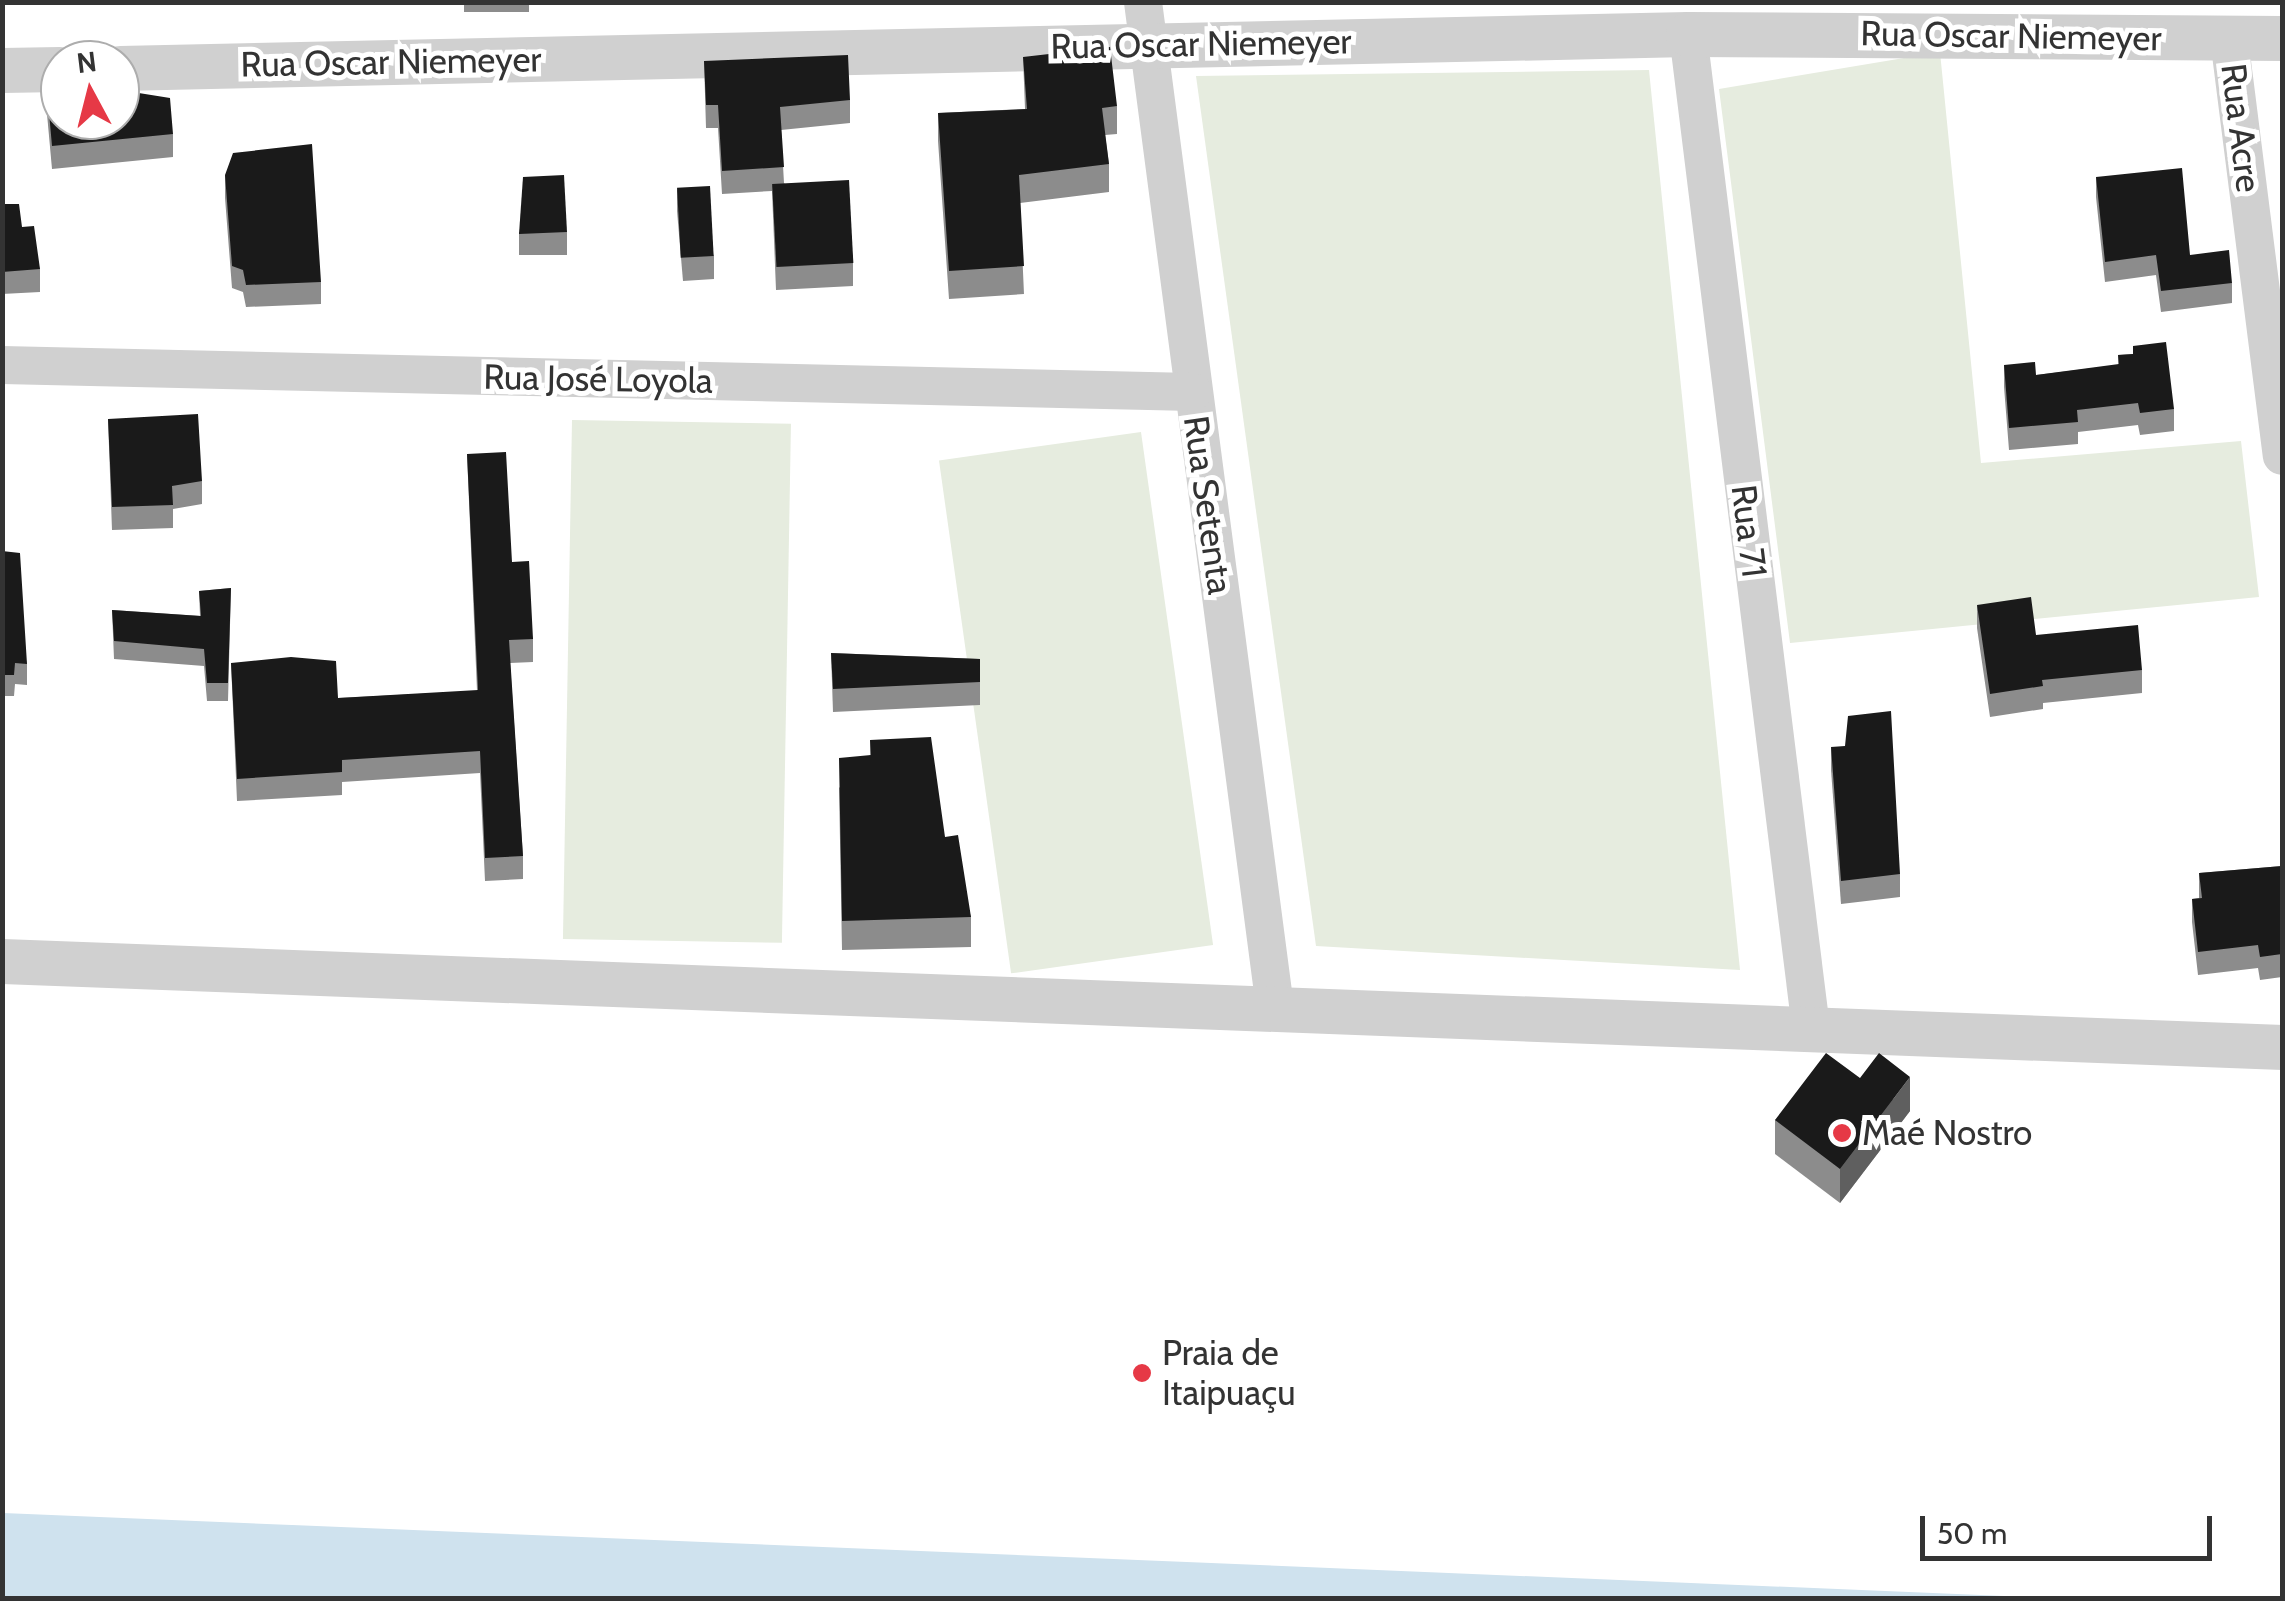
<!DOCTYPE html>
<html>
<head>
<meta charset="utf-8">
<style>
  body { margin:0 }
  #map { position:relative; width:2285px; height:1601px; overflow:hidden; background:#fff; font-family:Cabin,sans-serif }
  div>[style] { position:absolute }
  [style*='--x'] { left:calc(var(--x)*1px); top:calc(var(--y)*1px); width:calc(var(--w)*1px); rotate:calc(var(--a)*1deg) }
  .green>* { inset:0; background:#e6ecdf; transform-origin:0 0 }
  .water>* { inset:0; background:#cfe2ee }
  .minor>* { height:38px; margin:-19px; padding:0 19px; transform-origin:19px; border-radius:19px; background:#d0d0d0 }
  .tertiary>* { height:45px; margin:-22.5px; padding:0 22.5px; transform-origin:22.5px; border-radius:22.5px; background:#d0d0d0 }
  .wall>* { inset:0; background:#8c8c8c; transform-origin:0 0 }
  .shaded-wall>* { inset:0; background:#5f5f5f }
  .building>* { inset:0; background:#1a1a1a; transform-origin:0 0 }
  .dots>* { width:28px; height:28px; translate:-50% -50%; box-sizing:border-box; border:5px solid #fff; border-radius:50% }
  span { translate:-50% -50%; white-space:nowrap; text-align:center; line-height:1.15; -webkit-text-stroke:10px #fff; paint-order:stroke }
  .street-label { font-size:35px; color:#333 }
  .poi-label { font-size:35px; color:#333 }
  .left { translate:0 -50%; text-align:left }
  .frame { position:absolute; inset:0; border:5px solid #333; pointer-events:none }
  .north { position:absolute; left:40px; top:40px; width:100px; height:100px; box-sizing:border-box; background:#fff; border:2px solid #adadad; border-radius:50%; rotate:353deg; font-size:28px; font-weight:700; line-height:40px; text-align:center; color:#333 }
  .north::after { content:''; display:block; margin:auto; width:35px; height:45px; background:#e63946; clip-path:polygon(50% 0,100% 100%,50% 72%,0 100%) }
  .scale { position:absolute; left:1920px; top:1516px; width:292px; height:45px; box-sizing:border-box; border:5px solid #333; border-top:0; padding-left:12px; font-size:30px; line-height:35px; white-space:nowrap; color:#333; -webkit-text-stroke:8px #fff; paint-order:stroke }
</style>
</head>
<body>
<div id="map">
  <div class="green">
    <i style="clip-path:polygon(1940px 52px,1981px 463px,2241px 441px,2259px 597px,1790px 643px,1719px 89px)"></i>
    <i style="clip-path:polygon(1649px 70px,1740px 970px,1316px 946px,1196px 76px)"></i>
    <i style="left:572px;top:420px;width:219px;height:519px;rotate:1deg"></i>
    <i style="left:1141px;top:432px;width:518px;height:204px;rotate:82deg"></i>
  </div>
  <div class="water">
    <i style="clip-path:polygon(3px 1513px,2053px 1598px,3px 1598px)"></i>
  </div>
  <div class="minor">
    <i style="--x:1143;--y:2;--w:1014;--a:82.52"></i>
    <i style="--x:1688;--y:34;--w:1002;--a:82.95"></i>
    <i style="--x:2229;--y:38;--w:421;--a:82.8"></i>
    <i style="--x:2;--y:365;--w:1191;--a:1.3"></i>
  </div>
  <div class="tertiary">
    <i style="--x:120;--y:68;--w:1568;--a:-1.24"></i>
    <i style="--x:1688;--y:34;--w:594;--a:0.39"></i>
    <i style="--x:2;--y:70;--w:58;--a:-1"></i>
    <i style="--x:2;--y:961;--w:2282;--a:2.16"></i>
  </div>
  <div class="wall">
    <i style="left:464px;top:2px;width:65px;height:10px"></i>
    <i style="clip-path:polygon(1023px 57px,1117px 106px,1117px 134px,1105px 135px,1109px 164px,1109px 192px,1020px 203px,1024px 294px,949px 299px,938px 141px,938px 113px,1025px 109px)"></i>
    <i style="clip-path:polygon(704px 61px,850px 100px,850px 123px,781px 130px,784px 183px,853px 263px,853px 286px,776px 290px,772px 191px,722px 194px,718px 128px,706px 128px)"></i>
    <i style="clip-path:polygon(47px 90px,173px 134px,173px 157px,52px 169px,47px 114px)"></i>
    <i style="clip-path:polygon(225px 175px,321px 282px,321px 304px,246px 307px,243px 292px,232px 288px,225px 198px)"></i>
    <i style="clip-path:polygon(2096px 177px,2190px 255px,2232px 283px,2232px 303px,2161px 312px,2156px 275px,2105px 282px,2096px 197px)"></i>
    <i style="clip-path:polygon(677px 188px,714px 256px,714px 279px,683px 281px,677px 211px)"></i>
    <i style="clip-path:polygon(2px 204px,22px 227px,40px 269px,40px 292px,2px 294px)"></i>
    <i style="left:567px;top:232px;width:23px;height:48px;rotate:90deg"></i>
    <i style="clip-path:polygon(2133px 346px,2174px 409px,2174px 431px,2140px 435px,2138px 425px,2078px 432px,2078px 444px,2009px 450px,2004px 387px,2004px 365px,2036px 375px,2118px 365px,2118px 355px,2133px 354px)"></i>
    <i style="clip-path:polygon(108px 419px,202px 481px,202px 504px,173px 509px,173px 528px,112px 530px)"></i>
    <i style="clip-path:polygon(467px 454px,512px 562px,533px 639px,533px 662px,510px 663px,523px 856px,523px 879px,485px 881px,480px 773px,342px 782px,342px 795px,237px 801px,231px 663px,338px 698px,477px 691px)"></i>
    <i style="clip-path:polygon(2px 551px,27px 664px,27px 685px,15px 684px,14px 696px,2px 696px)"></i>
    <i style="clip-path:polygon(231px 588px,228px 701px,207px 701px,204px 666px,114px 659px,112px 610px,200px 616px,199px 591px)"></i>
    <i style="clip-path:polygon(1977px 605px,2036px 635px,2142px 670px,2142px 693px,2043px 703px,2043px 709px,1990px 717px,1977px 628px)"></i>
    <i style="clip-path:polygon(831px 653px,980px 659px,980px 705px,833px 712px)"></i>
    <i style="clip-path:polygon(870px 740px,945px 837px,971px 917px,971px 947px,842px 950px,839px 788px,870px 755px)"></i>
    <i style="clip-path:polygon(1831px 747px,1900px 874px,1900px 897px,1841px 904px,1831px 770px)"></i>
    <i style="clip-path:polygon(2282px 866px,2282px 977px,2260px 980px,2258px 968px,2198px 975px,2192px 922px,2192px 899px,2199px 898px,2199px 873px)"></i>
    <i style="clip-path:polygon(1860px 1078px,1910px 1111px,1840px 1203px,1775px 1154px,1775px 1120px)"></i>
  </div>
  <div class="shaded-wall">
    <i style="clip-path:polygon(1910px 1077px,1910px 1111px,1840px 1203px,1840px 1169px)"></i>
  </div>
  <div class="building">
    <i style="clip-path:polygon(1110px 47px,1117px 106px,1102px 108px,1109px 164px,1019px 175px,1024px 266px,949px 271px,938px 113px,1027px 109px,1023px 57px)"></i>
    <i style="clip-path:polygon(848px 55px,850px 100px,780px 107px,784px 167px,722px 171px,718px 105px,706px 105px,704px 61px)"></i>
    <i style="clip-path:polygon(60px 89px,60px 120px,120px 120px,120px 90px,170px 98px,173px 134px,52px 146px,47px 90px)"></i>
    <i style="clip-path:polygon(312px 144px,321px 282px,246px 285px,243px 270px,232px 266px,225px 175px,233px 153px)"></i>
    <i style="clip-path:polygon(2182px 168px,2190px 255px,2229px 250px,2232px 283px,2161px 291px,2156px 255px,2105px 262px,2096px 177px)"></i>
    <i style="clip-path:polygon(564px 175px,567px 232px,519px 234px,523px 177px)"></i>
    <i style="left:849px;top:180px;width:83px;height:77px;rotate:87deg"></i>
    <i style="left:710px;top:186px;width:70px;height:33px;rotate:87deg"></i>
    <i style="clip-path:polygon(2px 204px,19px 204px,22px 227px,34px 226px,40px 269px,2px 272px)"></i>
    <i style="clip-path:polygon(2166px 342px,2174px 409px,2140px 413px,2138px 403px,2077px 410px,2078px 422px,2009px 428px,2004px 365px,2035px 362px,2036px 375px,2119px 364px,2118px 355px,2133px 354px,2133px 346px)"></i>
    <i style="clip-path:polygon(198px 414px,202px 481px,172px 486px,173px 505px,112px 507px,108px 419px)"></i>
    <i style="clip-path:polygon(506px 452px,512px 562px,529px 561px,533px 639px,509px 640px,523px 856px,485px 858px,480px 751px,342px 760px,342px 772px,237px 779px,231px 663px,291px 657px,336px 661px,338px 698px,478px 690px,467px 454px)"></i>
    <i style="clip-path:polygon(2px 551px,20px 553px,27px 664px,15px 663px,14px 675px,2px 675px)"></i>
    <i style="clip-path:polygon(231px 588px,228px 683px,207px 683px,204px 649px,114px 641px,112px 610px,201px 616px,199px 591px)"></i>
    <i style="clip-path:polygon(2031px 597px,2036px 635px,2138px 625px,2142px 670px,2042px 680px,2043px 686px,1990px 694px,1977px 605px)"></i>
    <i style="clip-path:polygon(831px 653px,980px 659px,980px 682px,833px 689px)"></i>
    <i style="clip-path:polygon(1891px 711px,1900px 874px,1841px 881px,1831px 747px,1845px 746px,1848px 716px)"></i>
    <i style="clip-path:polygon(931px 737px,945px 837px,958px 835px,971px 917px,842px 921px,839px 758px,871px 755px,870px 740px)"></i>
    <i style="clip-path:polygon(2282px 866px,2282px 954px,2260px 957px,2258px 945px,2198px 952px,2192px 899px,2202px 898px,2199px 873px)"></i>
    <i style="clip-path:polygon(1826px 1053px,1860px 1078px,1879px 1053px,1910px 1077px,1840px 1169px,1775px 1120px)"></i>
  </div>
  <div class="dots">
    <i style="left:1842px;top:1133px;background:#e63946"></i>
    <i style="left:1142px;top:1373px;background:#e63946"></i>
  </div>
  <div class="street-label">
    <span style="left:2011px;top:36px;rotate:1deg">Rua Oscar Niemeyer</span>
    <span style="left:1201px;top:44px;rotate:-1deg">Rua Oscar Niemeyer</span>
    <span style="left:391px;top:62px;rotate:-1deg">Rua Oscar Niemeyer</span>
    <span style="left:2241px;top:128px;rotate:83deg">Rua Acre</span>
    <span style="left:598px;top:379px;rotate:1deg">Rua José Loyola</span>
    <span style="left:1208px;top:505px;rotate:82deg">Rua Setenta</span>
    <span style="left:1749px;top:531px;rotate:83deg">Rua 71</span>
  </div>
  <div class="poi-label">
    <span class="left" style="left:1862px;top:1133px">Maé Nostro</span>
    <span class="left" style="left:1162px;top:1373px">Praia de<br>Itaipuaçu</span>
  </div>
  <div class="frame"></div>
  <div class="north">N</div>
  <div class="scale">50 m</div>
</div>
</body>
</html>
